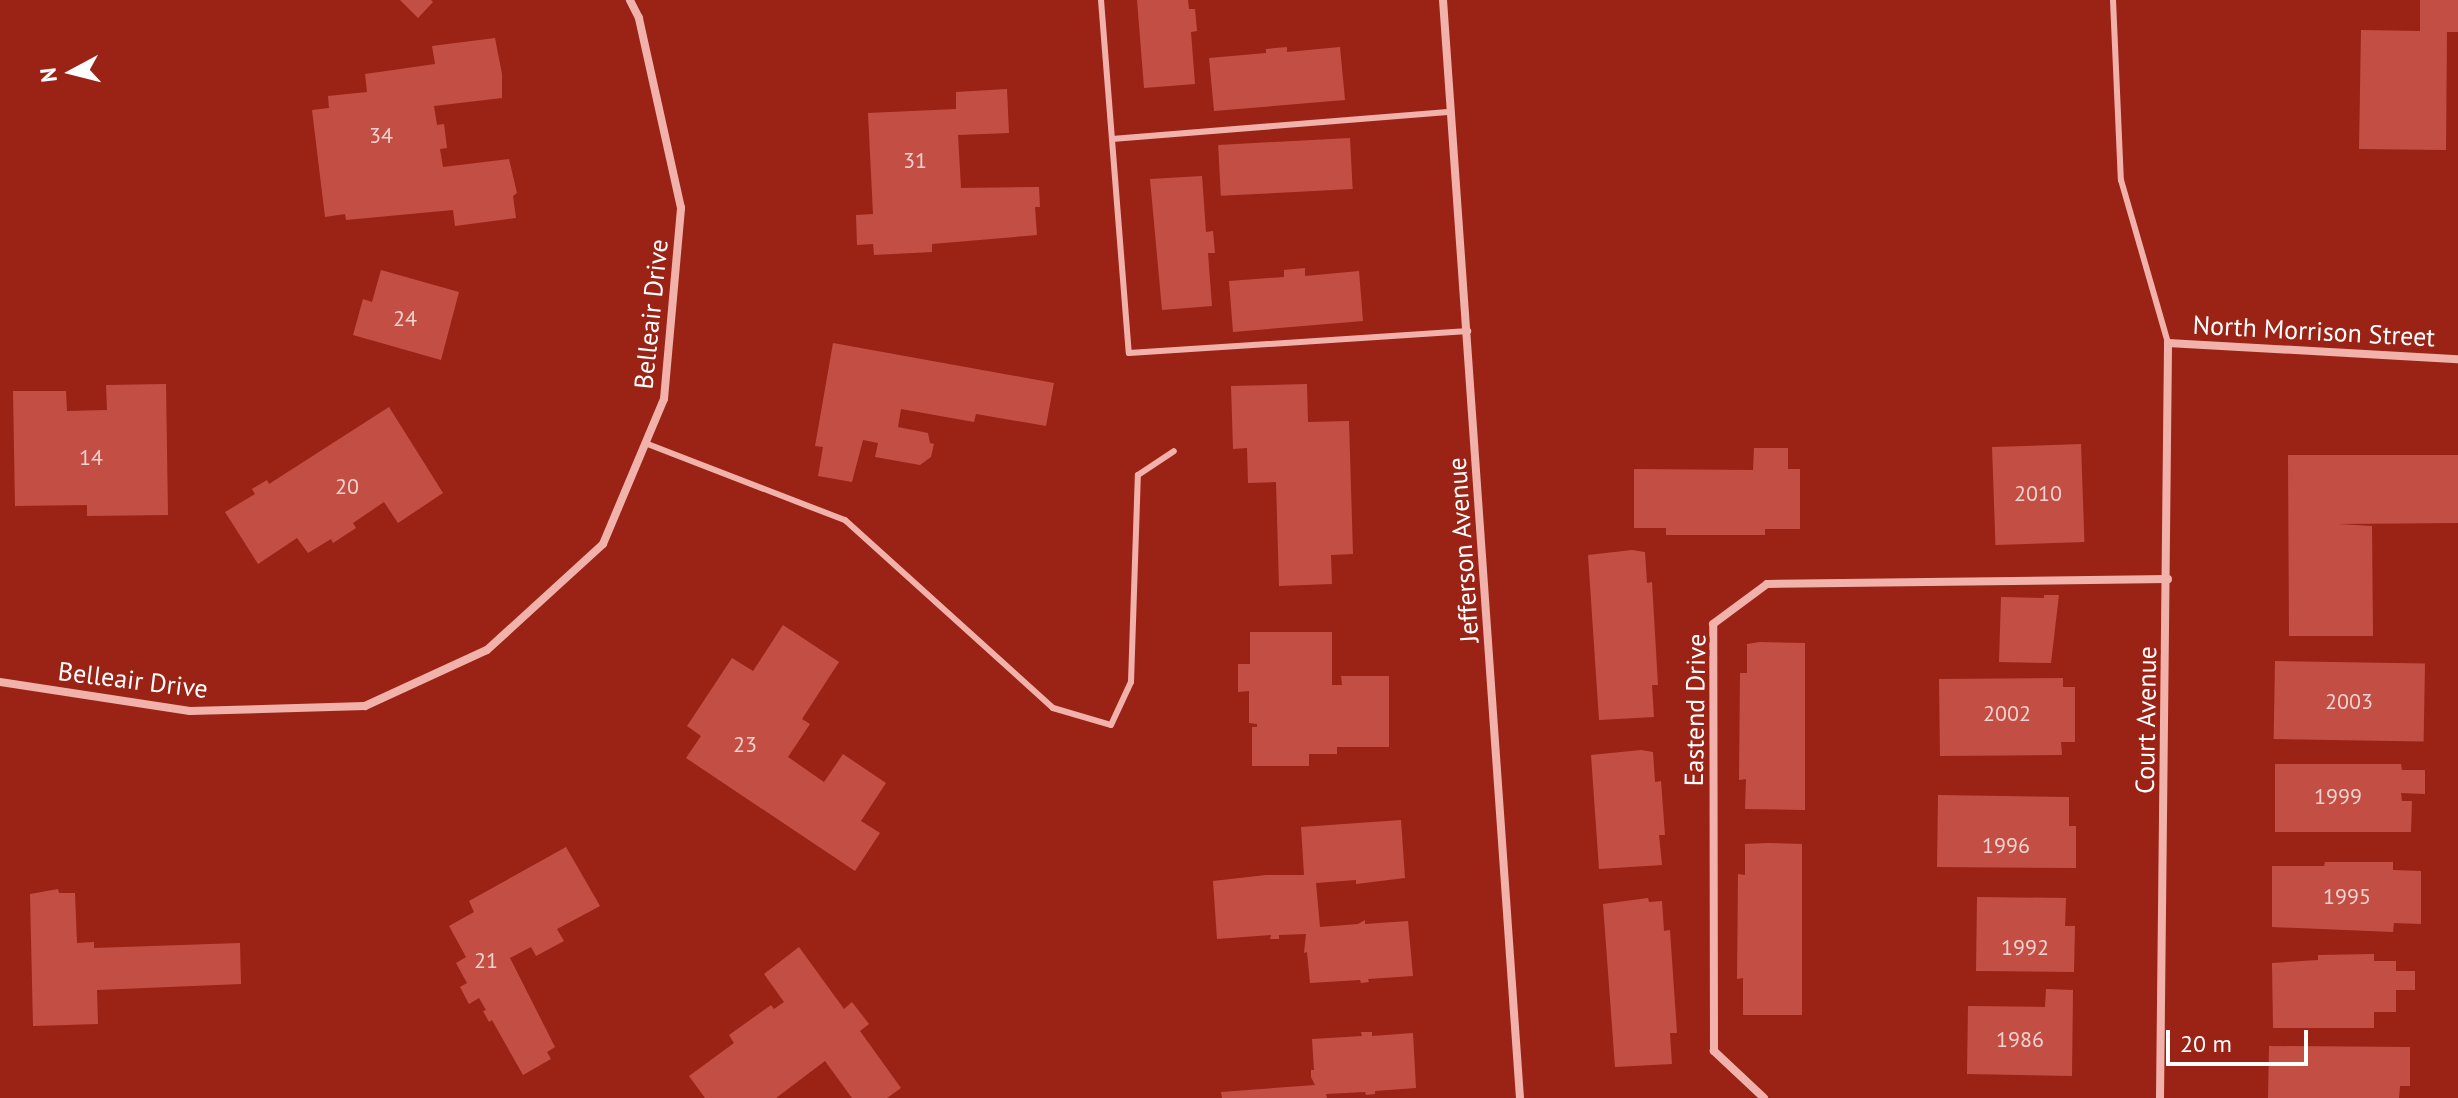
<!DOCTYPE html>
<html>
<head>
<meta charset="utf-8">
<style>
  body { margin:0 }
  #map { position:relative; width:2458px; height:1098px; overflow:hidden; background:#9b2316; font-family:"PT Sans",sans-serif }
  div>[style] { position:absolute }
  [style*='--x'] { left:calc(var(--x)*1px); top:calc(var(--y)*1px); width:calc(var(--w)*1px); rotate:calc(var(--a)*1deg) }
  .building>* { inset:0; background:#c34f44; transform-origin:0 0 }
  .lane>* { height:6px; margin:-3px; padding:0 3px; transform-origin:3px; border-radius:3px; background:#f2b2ac }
  .street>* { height:8px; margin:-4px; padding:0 4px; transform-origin:4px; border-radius:4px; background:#f2b2ac }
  span { translate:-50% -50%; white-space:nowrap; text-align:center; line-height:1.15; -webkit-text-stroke:8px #9b2316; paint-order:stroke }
  .number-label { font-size:22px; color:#f0d3d0 }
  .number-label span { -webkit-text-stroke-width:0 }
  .street-label { font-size:26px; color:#fff }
  .north { position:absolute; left:32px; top:32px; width:80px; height:80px; -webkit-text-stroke:6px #9b2316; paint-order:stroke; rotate:263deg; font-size:22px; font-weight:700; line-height:32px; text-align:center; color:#fff }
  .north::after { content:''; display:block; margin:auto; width:28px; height:36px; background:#fff; clip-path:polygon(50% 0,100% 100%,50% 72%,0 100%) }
  .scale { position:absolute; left:2166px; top:1030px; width:142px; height:36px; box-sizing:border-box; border:4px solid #fff; border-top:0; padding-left:10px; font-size:24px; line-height:28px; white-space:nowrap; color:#fff; -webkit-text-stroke:6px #9b2316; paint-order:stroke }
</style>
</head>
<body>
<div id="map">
  <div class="building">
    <i style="clip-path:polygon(400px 0,431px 0,433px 2px,418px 18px)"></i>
    <i style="clip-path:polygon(1137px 0,1188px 0,1189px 9px,1195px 9px,1197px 31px,1191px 32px,1195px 84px,1144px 88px)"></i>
    <i style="clip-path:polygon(2420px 0,2458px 0,2458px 32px,2447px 32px,2446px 150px,2359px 149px,2361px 30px,2420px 31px)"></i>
    <i style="clip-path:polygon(495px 38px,502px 74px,502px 98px,434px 106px,437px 125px,444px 124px,447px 148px,440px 149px,443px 167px,509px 159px,517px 193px,513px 196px,516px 218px,455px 226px,453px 210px,346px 220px,345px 214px,325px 217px,312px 110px,329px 108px,328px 96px,367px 92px,365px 74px,435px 64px,432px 46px)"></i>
    <i style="clip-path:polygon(1287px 47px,1287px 52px,1340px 47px,1345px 100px,1214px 111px,1209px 58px,1266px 53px,1266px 49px)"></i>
    <i style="clip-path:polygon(1007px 89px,1009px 133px,958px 135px,961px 188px,1039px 187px,1040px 207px,1035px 207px,1037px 235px,932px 244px,932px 252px,874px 255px,873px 244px,857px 245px,856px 215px,873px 214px,868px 113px,956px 109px,956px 92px)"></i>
    <i style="left:1350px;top:138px;width:51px;height:132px;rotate:87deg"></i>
    <i style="clip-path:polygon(1202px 176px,1206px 232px,1213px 231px,1215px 253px,1208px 253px,1212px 306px,1162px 310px,1150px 179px)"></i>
    <i style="clip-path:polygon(1305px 268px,1305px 276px,1359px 271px,1363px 321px,1233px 332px,1229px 281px,1284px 277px,1284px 270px)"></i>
    <i style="clip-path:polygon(381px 270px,459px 292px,441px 360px,353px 335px,363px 299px,372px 302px)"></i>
    <i style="clip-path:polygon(833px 343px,1054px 383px,1046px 426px,976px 414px,974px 422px,901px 409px,898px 427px,928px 433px,930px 443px,934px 444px,931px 457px,920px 465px,875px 457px,878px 443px,863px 440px,852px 482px,818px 476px,823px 447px,815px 446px)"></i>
    <i style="clip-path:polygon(166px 384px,168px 515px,87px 516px,87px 505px,15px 506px,13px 391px,66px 391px,67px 411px,107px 410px,106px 385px)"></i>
    <i style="clip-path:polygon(1307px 384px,1308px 422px,1349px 421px,1353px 554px,1331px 555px,1332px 584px,1279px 586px,1276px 482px,1248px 483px,1247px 448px,1233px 449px,1231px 386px)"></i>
    <i style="clip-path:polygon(389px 407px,443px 493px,398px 523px,384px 502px,353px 523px,356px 528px,333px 543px,331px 539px,308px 553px,297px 538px,258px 564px,225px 512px,255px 494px,252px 489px,267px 480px,269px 484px)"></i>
    <i style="left:2081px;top:444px;width:98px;height:89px;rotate:88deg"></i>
    <i style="clip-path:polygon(1754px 448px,1788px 448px,1788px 469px,1800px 469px,1800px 529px,1765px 529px,1765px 535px,1666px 535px,1666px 528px,1634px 528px,1634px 469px,1753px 470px)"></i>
    <i style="clip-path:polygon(2288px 455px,2458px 455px,2458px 523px,2338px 524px,2372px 526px,2373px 636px,2289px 636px)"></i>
    <i style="clip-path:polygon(1632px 550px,1645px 552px,1647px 583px,1652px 582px,1658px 685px,1652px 685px,1654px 717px,1599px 720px,1588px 555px)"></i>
    <i style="clip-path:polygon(2044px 595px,2059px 595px,2051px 663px,1999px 662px,2001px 597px,2044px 598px)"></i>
    <i style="clip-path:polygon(783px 625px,839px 662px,802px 719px,810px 724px,788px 757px,824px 782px,843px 754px,886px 783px,861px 821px,880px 833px,855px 871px,686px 758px,701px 736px,687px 726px,732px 658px,753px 671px)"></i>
    <i style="clip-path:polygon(1250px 632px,1332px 632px,1332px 685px,1342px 685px,1341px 676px,1389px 676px,1389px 747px,1337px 747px,1337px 754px,1309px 754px,1309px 766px,1252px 766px,1252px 727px,1257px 727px,1257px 724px,1249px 723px,1249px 691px,1238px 692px,1238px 664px,1250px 664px)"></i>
    <i style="clip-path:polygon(1760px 642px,1805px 643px,1805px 810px,1745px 809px,1746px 779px,1739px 780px,1740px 673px,1747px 673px,1747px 644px)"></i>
    <i style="left:2275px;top:661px;width:150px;height:78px;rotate:1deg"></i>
    <i style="clip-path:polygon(2063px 678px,2063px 687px,2075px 687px,2075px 742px,2061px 742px,2062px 755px,1940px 756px,1939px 679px)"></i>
    <i style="clip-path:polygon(1641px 750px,1653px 752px,1655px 782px,1661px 781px,1665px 835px,1659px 835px,1662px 865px,1599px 869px,1591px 755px)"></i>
    <i style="clip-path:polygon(2275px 764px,2401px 764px,2402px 770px,2425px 770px,2425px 794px,2401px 793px,2402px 801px,2412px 801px,2411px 832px,2275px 832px)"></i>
    <i style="clip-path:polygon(1938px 795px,2069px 797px,2069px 826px,2076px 826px,2076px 868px,1937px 867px)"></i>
    <i style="clip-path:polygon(1401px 820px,1405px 878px,1356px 884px,1356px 880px,1316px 883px,1320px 927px,1358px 924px,1365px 920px,1365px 924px,1408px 921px,1413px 976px,1368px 979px,1369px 982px,1361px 983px,1360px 980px,1310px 983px,1307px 952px,1304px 953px,1306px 934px,1279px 935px,1279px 939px,1270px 939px,1271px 935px,1217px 939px,1213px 881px,1266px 875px,1304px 875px,1301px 827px)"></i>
    <i style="clip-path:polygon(1768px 843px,1802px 844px,1802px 1015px,1743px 1015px,1743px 978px,1737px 979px,1738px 874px,1745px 875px,1745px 844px)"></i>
    <i style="clip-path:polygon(566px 847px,600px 906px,557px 929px,564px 941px,536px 956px,531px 947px,510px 958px,555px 1047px,547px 1052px,551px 1059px,523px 1075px,492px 1020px,489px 1022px,483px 1011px,486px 1010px,479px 998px,469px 1004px,460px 987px,467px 983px,456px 963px,466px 957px,449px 926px,474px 912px,469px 901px)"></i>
    <i style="clip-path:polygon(2325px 862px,2393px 862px,2393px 870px,2421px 871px,2421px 924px,2394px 923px,2393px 932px,2272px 927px,2272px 866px,2324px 866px)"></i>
    <i style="clip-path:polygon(58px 889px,59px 893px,75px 893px,77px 943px,94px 942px,94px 948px,240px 943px,241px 984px,97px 990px,98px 1024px,33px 1026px,30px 894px)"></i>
    <i style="clip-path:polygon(1977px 897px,2066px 898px,2065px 926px,2075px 926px,2074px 972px,1976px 971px)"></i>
    <i style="clip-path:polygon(1648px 898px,1649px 902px,1662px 901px,1664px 931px,1670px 930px,1677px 1033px,1670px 1033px,1672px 1064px,1615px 1067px,1603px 904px)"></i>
    <i style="clip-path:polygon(799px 947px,844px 1009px,852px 1002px,869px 1024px,860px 1031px,901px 1088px,887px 1098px,852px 1098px,825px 1061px,776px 1098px,705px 1098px,689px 1076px,734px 1043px,729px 1035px,771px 1005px,774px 1009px,784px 1002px,764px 974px)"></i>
    <i style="clip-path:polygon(2374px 954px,2374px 961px,2396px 961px,2396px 971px,2415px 971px,2415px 990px,2396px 990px,2396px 1012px,2374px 1012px,2374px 1028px,2273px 1028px,2272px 963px,2318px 960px,2318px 955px)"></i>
    <i style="clip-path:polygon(2046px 989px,2073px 990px,2072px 1076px,1967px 1074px,1968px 1006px,2045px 1007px)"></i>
    <i style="clip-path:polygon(1361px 1032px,1372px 1032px,1372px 1036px,1413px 1033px,1416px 1088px,1375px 1091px,1375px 1094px,1366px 1095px,1365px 1092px,1326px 1094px,1327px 1098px,1222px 1098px,1221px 1092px,1315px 1085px,1311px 1077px,1311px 1070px,1314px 1070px,1312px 1039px,1362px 1036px)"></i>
    <i style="clip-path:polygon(2269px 1046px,2410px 1047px,2410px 1086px,2400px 1086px,2399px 1098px,2268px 1098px)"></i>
  </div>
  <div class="lane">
    <i style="--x:1101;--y:0;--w:354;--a:85.5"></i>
    <i style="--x:1129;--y:353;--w:340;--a:-3.7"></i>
    <i style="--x:2113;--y:0;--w:180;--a:87.5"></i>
    <i style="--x:2121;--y:180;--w:170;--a:73.9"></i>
    <i style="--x:1112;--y:139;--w:340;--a:-4.6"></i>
    <i style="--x:645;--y:443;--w:214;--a:21.1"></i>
    <i style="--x:845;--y:520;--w:280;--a:42.1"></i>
    <i style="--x:1053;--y:708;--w:60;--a:16.3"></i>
    <i style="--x:1111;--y:725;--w:47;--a:-65.1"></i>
    <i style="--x:1131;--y:682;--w:207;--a:-88.1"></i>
    <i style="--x:1138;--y:475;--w:43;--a:-33.7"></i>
  </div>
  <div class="street">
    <i style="--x:1443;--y:0;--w:1101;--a:85.99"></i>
    <i style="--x:0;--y:682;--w:192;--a:8.7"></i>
    <i style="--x:190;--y:711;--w:175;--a:-1.6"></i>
    <i style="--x:365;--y:706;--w:134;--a:-24.7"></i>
    <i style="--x:487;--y:650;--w:157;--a:-42.4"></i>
    <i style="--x:603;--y:544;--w:157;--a:-67.2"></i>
    <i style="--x:664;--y:399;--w:192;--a:-84.9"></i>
    <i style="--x:681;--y:208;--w:195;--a:-102.5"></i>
    <i style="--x:639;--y:18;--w:20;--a:-117"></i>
    <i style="--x:1764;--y:1098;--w:69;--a:-136.8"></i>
    <i style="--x:1714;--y:1051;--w:427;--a:-90.1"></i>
    <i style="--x:1713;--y:624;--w:67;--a:-36.5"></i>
    <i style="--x:1767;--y:584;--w:401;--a:-0.7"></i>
    <i style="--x:2160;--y:1098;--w:755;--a:-89.39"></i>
    <i style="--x:2168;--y:343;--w:290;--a:3.2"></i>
  </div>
  <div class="number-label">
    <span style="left:381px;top:136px">34</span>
    <span style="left:915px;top:161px">31</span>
    <span style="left:405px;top:319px">24</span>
    <span style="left:91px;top:458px">14</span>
    <span style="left:347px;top:487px">20</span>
    <span style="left:2038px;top:494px">2010</span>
    <span style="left:2349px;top:702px">2003</span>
    <span style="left:2007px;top:714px">2002</span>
    <span style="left:745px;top:745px">23</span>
    <span style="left:2338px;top:797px">1999</span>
    <span style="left:2006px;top:846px">1996</span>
    <span style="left:2347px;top:897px">1995</span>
    <span style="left:2025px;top:948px">1992</span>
    <span style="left:486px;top:961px">21</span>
    <span style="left:2020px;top:1040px">1986</span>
  </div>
  <div class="street-label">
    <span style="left:651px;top:314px;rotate:-84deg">Belleair Drive</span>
    <span style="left:2314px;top:331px;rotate:3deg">North Morrison Street</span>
    <span style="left:1463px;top:550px;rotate:-94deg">Jefferson Avenue</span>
    <span style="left:133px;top:680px;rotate:7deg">Belleair Drive</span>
    <span style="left:1695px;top:710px;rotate:-89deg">Eastend Drive</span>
    <span style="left:2146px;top:720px;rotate:-89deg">Court Avenue</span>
  </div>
  <div class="north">N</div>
  <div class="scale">20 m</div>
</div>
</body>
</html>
